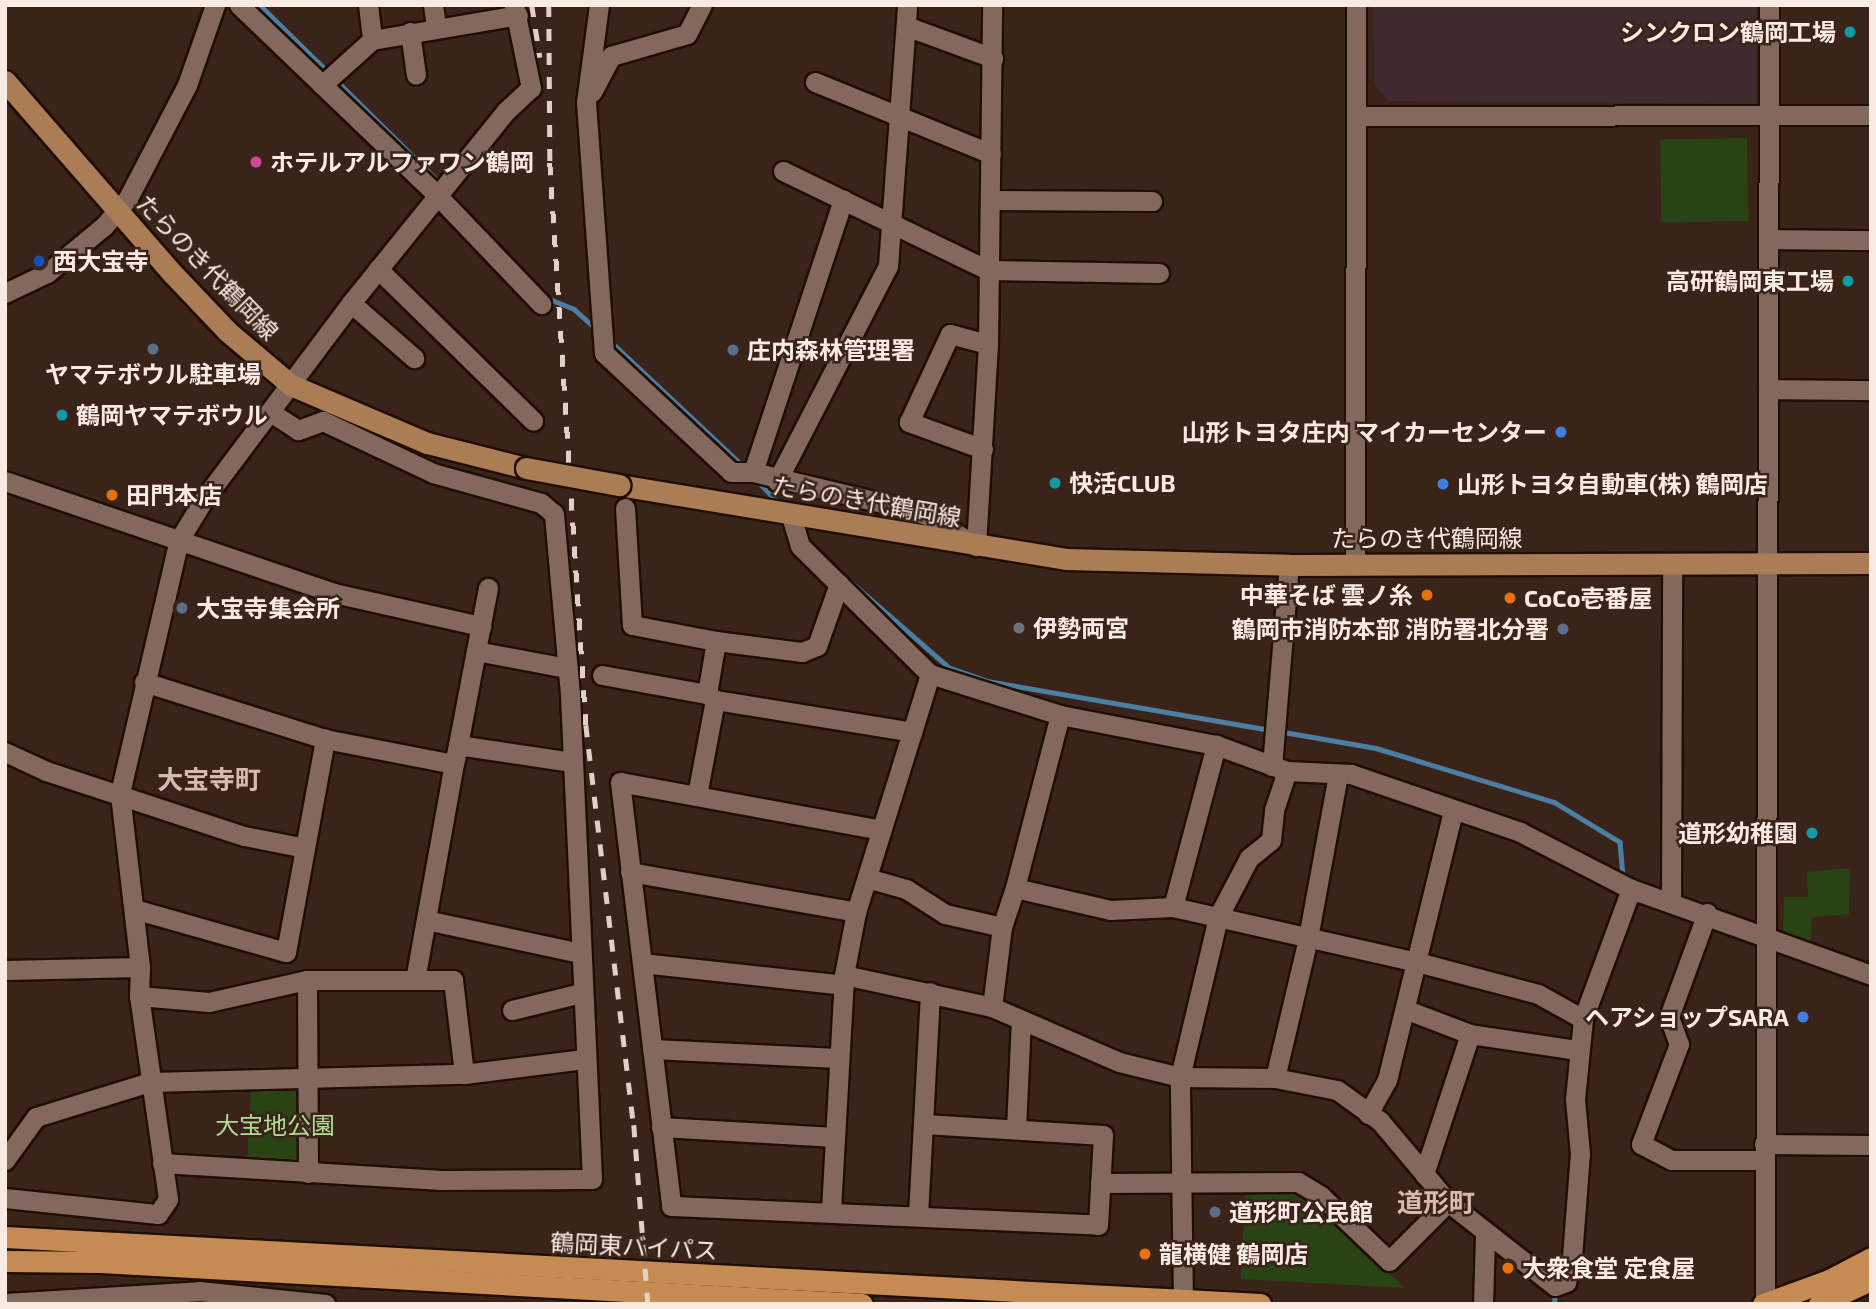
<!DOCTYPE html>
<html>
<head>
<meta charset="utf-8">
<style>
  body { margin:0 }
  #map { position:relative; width:1876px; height:1309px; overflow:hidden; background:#3a241a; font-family:"Exo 2","Noto Sans JP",sans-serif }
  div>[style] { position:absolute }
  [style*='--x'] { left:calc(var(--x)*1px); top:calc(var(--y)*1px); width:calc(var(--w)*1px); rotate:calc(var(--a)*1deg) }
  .industrial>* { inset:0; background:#3f2b2f }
  .green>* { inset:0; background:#294314; transform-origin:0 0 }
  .stream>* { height:4.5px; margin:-2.25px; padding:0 2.25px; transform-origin:2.25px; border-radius:2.25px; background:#4a7ea2 }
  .roads { filter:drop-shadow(2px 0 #200d04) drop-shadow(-2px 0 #200d04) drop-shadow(0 2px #200d04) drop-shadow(0 -2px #200d04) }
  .minor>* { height:19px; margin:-9.5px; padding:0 9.5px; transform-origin:9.5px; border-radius:9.5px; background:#83695d }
  .major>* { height:21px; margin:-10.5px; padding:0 10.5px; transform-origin:10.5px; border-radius:10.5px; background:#ab7d56 }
  .highway>* { height:21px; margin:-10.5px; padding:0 10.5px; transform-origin:10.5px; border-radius:10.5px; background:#c68b52 }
  .rail>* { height:4.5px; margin-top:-2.25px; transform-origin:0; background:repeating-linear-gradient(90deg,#e0d0c9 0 12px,transparent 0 24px) }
  .bridges { filter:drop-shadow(2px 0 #200d04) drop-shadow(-2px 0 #200d04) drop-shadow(0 2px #200d04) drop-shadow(0 -2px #200d04) }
  .major-bridge>* { height:21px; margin:-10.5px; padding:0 10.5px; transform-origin:10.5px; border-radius:10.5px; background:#ab7d56 }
  .dots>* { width:19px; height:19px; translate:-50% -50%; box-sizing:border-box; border:4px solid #3a241a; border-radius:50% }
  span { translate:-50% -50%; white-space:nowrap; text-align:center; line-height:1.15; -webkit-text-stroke:5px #3a241a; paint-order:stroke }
  .poi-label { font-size:24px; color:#f9eae3; font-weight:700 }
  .right { translate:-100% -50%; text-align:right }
  .left { translate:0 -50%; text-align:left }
  .street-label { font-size:24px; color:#f9eae3 }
  .park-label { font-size:24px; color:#b1dd93 }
  .neighbourhood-label { font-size:26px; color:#d7baad; font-weight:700 }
  .frame { position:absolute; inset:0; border:7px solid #f9eae3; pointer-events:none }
</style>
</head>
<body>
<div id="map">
  <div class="industrial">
    <i style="clip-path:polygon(1373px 5px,1756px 5px,1756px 104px,1388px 101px,1375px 85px)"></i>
  </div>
  <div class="green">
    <i style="left:1747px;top:138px;width:83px;height:87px;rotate:89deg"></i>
    <i style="clip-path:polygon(1850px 868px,1849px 914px,1812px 917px,1811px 942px,1783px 931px,1784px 897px,1808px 897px,1807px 872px)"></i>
    <i style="clip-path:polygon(251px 1089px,299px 1089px,301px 1166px,247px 1162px)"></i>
    <i style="clip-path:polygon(1245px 1187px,1292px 1188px,1312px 1201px,1405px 1288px,1241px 1279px)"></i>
  </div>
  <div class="stream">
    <i style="--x:260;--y:5;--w:97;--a:44.6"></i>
    <i style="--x:336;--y:80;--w:148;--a:44.7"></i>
    <i style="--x:447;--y:191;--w:57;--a:47.1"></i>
    <i style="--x:547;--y:298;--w:29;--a:22"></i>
    <i style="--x:574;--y:309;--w:28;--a:42"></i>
    <i style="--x:610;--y:341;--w:180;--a:43.2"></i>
    <i style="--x:757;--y:480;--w:34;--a:47"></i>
    <i style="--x:836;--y:569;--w:151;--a:41"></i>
    <i style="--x:950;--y:668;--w:39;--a:19"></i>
    <i style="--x:987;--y:681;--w:287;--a:9.8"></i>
    <i style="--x:1278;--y:731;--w:99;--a:9.8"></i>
    <i style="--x:1376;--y:748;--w:186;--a:16.9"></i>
    <i style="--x:1554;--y:802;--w:77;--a:31.2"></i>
    <i style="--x:1620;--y:842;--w:35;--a:85"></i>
    <i style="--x:1554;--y:1304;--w:12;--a:-85"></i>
  </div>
  <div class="roads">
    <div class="minor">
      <i style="--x:239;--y:5;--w:274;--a:43.8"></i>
      <i style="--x:437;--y:195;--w:151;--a:46.3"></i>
      <i style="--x:368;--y:5;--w:35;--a:83"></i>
      <i style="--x:433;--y:5;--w:22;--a:82"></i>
      <i style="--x:599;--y:5;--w:98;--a:97.6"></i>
      <i style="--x:586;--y:102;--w:252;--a:85.9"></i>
      <i style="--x:604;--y:353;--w:174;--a:43.1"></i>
      <i style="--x:731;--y:472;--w:22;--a:0"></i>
      <i style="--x:753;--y:472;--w:163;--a:13.5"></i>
      <i style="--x:911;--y:510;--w:19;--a:18"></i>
      <i style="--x:929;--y:516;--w:56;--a:32.6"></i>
      <i style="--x:976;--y:546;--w:202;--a:-86.6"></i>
      <i style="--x:988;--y:344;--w:339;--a:-89.3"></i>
      <i style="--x:906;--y:26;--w:93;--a:20.2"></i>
      <i style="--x:410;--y:32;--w:43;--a:82.1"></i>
      <i style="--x:815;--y:82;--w:190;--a:22.2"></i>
      <i style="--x:322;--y:85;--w:67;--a:-42"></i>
      <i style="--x:372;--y:40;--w:148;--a:-9.7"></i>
      <i style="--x:592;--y:92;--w:41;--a:-62.2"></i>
      <i style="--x:611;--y:56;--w:79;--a:-16.1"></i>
      <i style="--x:687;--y:34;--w:33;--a:-63"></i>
      <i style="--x:1356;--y:116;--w:515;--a:-0.11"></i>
      <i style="--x:783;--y:171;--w:228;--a:25.8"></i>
      <i style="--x:988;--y:270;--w:171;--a:1"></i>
      <i style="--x:991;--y:200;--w:161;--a:0.4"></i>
      <i style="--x:1768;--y:239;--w:103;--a:0.6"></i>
      <i style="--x:378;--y:269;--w:217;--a:44.4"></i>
      <i style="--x:5;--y:293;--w:47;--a:-25.5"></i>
      <i style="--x:47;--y:273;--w:74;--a:-39.5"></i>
      <i style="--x:104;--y:226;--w:37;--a:-49"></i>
      <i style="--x:128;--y:198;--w:127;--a:-62.4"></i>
      <i style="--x:187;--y:85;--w:85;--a:-70.7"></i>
      <i style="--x:351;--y:303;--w:84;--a:41.1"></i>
      <i style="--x:1768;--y:389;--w:103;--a:0.6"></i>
      <i style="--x:983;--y:449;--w:79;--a:-160"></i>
      <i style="--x:909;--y:422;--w:97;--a:-65"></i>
      <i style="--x:950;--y:334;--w:39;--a:15"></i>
      <i style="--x:753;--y:472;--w:287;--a:-71.7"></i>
      <i style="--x:5;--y:481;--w:348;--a:18.8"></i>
      <i style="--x:334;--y:593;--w:151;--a:12.7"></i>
      <i style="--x:777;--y:481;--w:242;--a:-62.7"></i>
      <i style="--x:888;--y:266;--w:262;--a:-85.8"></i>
      <i style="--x:625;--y:508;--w:117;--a:86.6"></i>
      <i style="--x:632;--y:625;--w:86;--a:10.8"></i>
      <i style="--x:790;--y:513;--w:34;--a:73"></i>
      <i style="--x:800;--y:546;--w:182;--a:44.6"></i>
      <i style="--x:930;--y:674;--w:136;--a:17.5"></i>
      <i style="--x:1060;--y:715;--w:159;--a:10.9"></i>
      <i style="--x:1216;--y:745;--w:76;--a:20.1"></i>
      <i style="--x:1287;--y:771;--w:64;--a:2.7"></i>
      <i style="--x:1351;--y:774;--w:179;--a:18.9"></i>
      <i style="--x:1520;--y:832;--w:125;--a:27.2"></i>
      <i style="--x:1631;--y:889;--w:255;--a:19.7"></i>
      <i style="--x:1355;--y:565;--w:560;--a:-89.9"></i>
      <i style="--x:476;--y:651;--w:93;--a:10.6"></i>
      <i style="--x:602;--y:675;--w:107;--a:10.3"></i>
      <i style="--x:144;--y:682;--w:190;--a:17.5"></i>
      <i style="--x:325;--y:739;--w:131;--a:11"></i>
      <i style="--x:454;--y:764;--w:19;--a:-78"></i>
      <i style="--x:458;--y:745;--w:115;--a:8.5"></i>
      <i style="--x:715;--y:700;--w:200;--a:9.2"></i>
      <i style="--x:1060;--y:715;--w:179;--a:104.6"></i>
      <i style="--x:1015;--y:888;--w:98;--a:13"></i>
      <i style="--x:1110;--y:910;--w:63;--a:-2.7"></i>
      <i style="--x:1173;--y:907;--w:250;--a:12.7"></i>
      <i style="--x:1417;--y:962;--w:125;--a:14.8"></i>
      <i style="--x:1538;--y:994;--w:51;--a:29.1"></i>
      <i style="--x:458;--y:745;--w:160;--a:-79.2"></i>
      <i style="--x:5;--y:752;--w:45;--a:24.9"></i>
      <i style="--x:46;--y:771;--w:208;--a:18.2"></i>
      <i style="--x:244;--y:836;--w:62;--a:11.1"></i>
      <i style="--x:1272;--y:766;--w:202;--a:-85.2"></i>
      <i style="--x:697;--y:795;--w:97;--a:-79.3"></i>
      <i style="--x:715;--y:700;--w:10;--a:-143"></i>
      <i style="--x:707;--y:694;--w:54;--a:-80.4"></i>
      <i style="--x:716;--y:641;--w:87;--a:7.3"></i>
      <i style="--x:802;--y:652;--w:16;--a:-22"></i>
      <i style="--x:817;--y:646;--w:66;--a:-70.5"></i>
      <i style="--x:881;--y:830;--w:265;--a:-169.6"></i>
      <i style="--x:620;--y:782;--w:427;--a:83.1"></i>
      <i style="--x:671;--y:1206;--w:427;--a:2.5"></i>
      <i style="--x:1098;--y:1225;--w:90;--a:-86.8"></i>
      <i style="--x:1103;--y:1135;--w:179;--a:-176.5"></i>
      <i style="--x:630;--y:872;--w:230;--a:10"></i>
      <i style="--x:867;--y:878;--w:41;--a:15.8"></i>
      <i style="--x:906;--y:889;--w:46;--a:32.7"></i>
      <i style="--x:945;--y:914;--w:58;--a:12.8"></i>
      <i style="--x:1671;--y:902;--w:338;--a:-89.8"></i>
      <i style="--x:1173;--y:907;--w:168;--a:-75.1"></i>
      <i style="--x:134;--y:909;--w:158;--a:15.8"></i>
      <i style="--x:286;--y:952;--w:217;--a:-79.6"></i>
      <i style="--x:1707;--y:913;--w:111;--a:110.1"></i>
      <i style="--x:1669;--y:1017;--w:29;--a:70"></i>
      <i style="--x:1679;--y:1044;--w:107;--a:110.8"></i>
      <i style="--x:1641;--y:1144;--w:34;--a:28"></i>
      <i style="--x:1671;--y:1160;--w:93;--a:0"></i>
      <i style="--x:426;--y:920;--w:157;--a:12.1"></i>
      <i style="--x:642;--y:963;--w:202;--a:6.2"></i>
      <i style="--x:5;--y:970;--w:135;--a:-1.3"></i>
      <i style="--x:844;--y:975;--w:151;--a:12.2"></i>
      <i style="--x:992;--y:1007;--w:138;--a:23.4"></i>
      <i style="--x:1119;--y:1062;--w:63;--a:13.8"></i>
      <i style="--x:1180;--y:1077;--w:95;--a:0.6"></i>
      <i style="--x:1275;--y:1078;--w:63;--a:11"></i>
      <i style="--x:1337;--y:1090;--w:53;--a:35.8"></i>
      <i style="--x:1380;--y:1121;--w:106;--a:50"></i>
      <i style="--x:1448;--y:1202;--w:136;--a:38.1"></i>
      <i style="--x:1555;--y:1286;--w:12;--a:-20"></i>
      <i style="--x:1566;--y:1282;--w:26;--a:-77"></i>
      <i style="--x:1572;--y:1257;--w:103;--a:-85.6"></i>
      <i style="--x:1580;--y:1154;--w:55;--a:-95.2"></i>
      <i style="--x:1575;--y:1099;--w:80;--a:-84.3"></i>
      <i style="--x:1583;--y:1019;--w:139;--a:-69.7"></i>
      <i style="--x:307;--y:980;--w:193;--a:89.7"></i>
      <i style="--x:415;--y:980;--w:219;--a:-79.8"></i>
      <i style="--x:139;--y:996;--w:70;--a:4.9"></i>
      <i style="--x:209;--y:1002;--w:100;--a:-12.7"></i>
      <i style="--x:307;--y:980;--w:146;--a:0"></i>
      <i style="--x:453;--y:980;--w:95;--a:83.3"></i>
      <i style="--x:992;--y:1007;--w:81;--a:-82.9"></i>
      <i style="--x:1002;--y:927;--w:41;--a:-71.6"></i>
      <i style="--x:512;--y:1010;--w:71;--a:-13.8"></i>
      <i style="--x:1407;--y:1010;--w:67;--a:20.9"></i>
      <i style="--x:1470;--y:1034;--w:108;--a:8.5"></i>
      <i style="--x:652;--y:1049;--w:187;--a:2.8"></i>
      <i style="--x:1275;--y:1078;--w:144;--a:-76.7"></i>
      <i style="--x:1308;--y:938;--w:167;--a:-79.6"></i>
      <i style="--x:1368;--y:1114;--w:39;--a:-61"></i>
      <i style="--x:1387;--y:1080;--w:276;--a:-76.2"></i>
      <i style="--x:661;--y:1127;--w:174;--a:3.3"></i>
      <i style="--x:1016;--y:1129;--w:109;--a:-87.4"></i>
      <i style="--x:1764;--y:1144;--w:107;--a:0.5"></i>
      <i style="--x:5;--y:1160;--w:53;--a:-54.2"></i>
      <i style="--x:36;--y:1117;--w:119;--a:-17.1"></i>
      <i style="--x:150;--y:1082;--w:314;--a:-1.5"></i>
      <i style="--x:464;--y:1074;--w:121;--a:-7.1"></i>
      <i style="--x:162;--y:1163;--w:280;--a:3.5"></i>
      <i style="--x:441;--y:1180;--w:151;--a:-0.4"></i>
      <i style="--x:592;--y:1179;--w:485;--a:-92.6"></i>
      <i style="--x:570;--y:694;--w:181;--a:-95.1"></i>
      <i style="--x:554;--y:514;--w:17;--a:-140"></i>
      <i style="--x:541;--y:503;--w:112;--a:-164.5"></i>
      <i style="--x:433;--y:473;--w:122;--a:-154.7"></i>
      <i style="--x:323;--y:421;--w:27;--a:160"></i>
      <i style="--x:298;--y:430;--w:31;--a:-147"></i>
      <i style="--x:1424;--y:1174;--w:147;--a:-71.8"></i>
      <i style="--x:1100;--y:1183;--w:198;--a:-0.3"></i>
      <i style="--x:1298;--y:1182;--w:27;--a:31"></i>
      <i style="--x:1321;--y:1196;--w:94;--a:43.7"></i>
      <i style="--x:1389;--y:1261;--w:83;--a:-45"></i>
      <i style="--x:5;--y:1198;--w:154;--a:6"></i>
      <i style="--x:158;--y:1214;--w:18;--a:-56"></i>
      <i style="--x:168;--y:1199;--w:205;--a:-98.1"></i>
      <i style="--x:139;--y:996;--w:29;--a:-88"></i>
      <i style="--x:140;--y:967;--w:175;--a:-96.6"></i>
      <i style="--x:120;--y:793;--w:260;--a:-76.9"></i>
      <i style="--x:179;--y:540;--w:48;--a:-58.6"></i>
      <i style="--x:204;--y:499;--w:245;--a:-53.1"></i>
      <i style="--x:351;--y:303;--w:247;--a:-51.1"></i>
      <i style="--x:506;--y:111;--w:34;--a:-43"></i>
      <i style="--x:531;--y:88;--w:85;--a:-101.6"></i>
      <i style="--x:831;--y:1210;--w:235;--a:-86.8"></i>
      <i style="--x:844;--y:975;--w:64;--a:-79.2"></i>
      <i style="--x:856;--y:912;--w:249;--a:-72.7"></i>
      <i style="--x:918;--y:1215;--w:223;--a:-86.9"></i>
      <i style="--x:5;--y:1303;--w:194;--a:-3.5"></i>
      <i style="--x:199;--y:1291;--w:127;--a:5.9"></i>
      <i style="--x:1765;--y:1303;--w:1298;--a:-89.82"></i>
      <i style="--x:1183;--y:1304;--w:227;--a:-90.8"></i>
      <i style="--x:1180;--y:1077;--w:164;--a:-76.6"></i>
      <i style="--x:1218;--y:917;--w:67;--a:-62.3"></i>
      <i style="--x:1249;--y:858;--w:28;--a:-39"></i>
      <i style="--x:1271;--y:840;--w:30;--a:-84"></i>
      <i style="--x:1274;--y:810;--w:41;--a:-71.6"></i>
      <i style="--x:1483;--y:1304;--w:69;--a:-88.3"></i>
    </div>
    <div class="major">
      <i style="--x:5;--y:81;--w:256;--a:49"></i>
      <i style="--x:173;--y:274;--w:79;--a:46.5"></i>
      <i style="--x:227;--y:331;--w:84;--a:40.2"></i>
      <i style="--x:291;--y:385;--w:148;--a:23.1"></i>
      <i style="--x:427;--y:443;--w:102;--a:14.2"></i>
      <i style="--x:619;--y:485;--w:453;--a:9.4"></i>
      <i style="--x:1066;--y:559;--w:223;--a:1.5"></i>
      <i style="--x:1289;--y:565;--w:582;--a:-0.2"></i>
    </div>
    <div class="highway">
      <i style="--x:5;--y:1237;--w:1257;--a:3.06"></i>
      <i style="--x:5;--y:1261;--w:95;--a:0.6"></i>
      <i style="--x:100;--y:1262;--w:763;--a:3.15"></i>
      <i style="--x:1763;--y:1304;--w:70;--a:-20"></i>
      <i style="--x:1829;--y:1280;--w:47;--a:-27.6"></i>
      <i style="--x:1819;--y:1304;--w:57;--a:-24.8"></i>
    </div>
  </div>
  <div class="rail">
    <i style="--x:532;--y:5;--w:53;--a:81.3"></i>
    <i style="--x:549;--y:5;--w:158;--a:89.6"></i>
    <i style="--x:550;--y:163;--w:563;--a:86.33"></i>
    <i style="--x:586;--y:725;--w:403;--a:83.2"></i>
    <i style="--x:634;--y:1125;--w:180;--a:85.5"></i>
  </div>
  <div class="bridges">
    <div class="major-bridge">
      <i style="--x:526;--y:468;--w:95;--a:10.4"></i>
    </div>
  </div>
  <div class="dots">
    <i style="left:1850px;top:32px;background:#0f9aa8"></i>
    <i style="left:256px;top:162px;background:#d1479c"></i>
    <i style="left:39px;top:261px;background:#1a4fb4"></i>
    <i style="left:1848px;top:281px;background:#0f9aa8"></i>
    <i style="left:153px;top:349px;background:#5c6f8a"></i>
    <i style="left:733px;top:350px;background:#5c6f8a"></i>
    <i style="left:62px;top:415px;background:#0f9aa8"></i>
    <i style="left:1561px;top:432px;background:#3f7fe0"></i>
    <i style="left:1055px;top:483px;background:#0f9aa8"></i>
    <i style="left:1443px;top:484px;background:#3f7fe0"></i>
    <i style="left:112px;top:495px;background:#e8710a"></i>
    <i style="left:1427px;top:595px;background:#e8710a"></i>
    <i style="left:1510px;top:598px;background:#e8710a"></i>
    <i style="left:182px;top:608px;background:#5c6f8a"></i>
    <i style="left:1019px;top:628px;background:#6b7280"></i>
    <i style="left:1563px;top:629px;background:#5c6f8a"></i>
    <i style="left:1812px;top:833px;background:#0f9aa8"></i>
    <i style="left:1803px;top:1017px;background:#3f7fe0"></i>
    <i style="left:1215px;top:1212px;background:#5c6f8a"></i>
    <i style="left:1145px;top:1254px;background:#e8710a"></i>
    <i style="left:1508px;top:1268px;background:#e8710a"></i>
  </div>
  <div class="poi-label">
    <span class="right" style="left:1836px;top:32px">シンクロン鶴岡工場</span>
    <span class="left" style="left:270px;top:162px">ホテルアルファワン鶴岡</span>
    <span class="left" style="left:53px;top:261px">西大宝寺</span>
    <span class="right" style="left:1834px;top:281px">高研鶴岡東工場</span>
    <span class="left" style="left:747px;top:350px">庄内森林管理署</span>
    <span style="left:153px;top:374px">ヤマテボウル駐車場</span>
    <span class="left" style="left:76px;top:415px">鶴岡ヤマテボウル</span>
    <span class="right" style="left:1547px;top:432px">山形トヨタ庄内 マイカーセンター</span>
    <span class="left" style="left:1069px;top:483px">快活CLUB</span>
    <span class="left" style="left:1457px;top:484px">山形トヨタ自動車(株) 鶴岡店</span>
    <span class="left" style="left:126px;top:495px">田門本店</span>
    <span class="right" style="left:1413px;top:595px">中華そば 雲ノ糸</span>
    <span class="left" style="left:1524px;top:598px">CoCo壱番屋</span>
    <span class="left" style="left:196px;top:608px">大宝寺集会所</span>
    <span class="left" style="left:1033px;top:628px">伊勢両宮</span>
    <span class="right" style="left:1549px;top:629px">鶴岡市消防本部 消防署北分署</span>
    <span class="right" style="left:1798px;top:833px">道形幼稚園</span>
    <span class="right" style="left:1789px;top:1017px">ヘアショップSARA</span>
    <span class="left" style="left:1229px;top:1212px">道形町公民館</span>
    <span class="left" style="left:1159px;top:1254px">龍横健 鶴岡店</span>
    <span class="left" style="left:1522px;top:1268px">大衆食堂 定食屋</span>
  </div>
  <div class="street-label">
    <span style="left:208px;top:267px;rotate:46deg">たらのき代鶴岡線</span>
    <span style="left:867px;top:501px;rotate:10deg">たらのき代鶴岡線</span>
    <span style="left:1427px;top:538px">たらのき代鶴岡線</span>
    <span style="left:634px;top:1246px;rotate:3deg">鶴岡東バイパス</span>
  </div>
  <div class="park-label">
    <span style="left:275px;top:1125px">大宝地公園</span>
  </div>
  <div class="neighbourhood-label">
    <span style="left:209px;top:779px">大宝寺町</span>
    <span style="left:1436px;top:1202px">道形町</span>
  </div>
  <div class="frame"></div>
</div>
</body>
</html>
